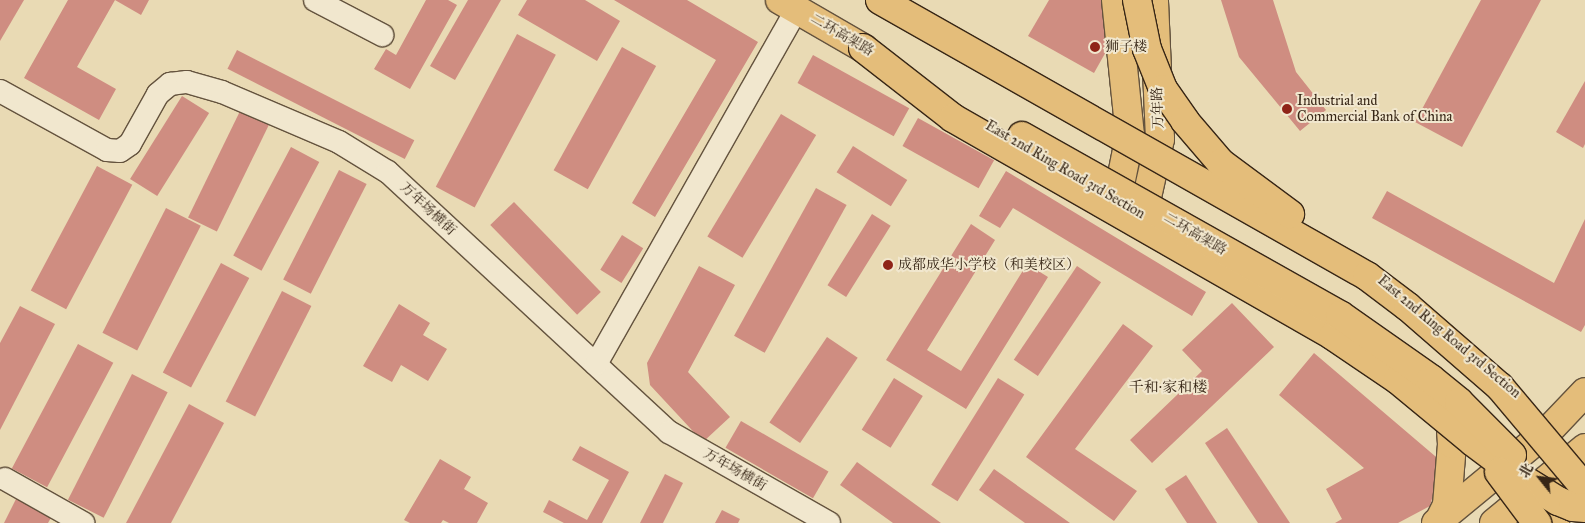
<!DOCTYPE html>
<html>
<head>
<meta charset="utf-8">
<style>
  body { margin:0 }
  #map { position:relative; width:1585px; height:523px; overflow:hidden; background:#e9dab4; font-family:"IM FELL Great Primer","Noto Serif SC",serif }
  div>[style] { position:absolute }
  [style*='--x'] { left:calc(var(--x)*1px); top:calc(var(--y)*1px); width:calc(var(--w)*1px); rotate:calc(var(--a)*1deg) }
  .building>* { inset:0; background:#cf8d81; transform-origin:0 0 }
  .roads { filter:drop-shadow(1px 0 #64533e) drop-shadow(-1px 0 #64533e) drop-shadow(0 1px #64533e) drop-shadow(0 -1px #64533e) }
  .minor>* { height:22px; margin:-11px; padding:0 11px; transform-origin:11px; border-radius:11px; background:#f1e7ce }
  .major>* { height:28px; margin:-14px; padding:0 14px; transform-origin:14px; border-radius:14px; background:#e4bd7a }
  .highway>* { height:28px; margin:-14px; padding:0 14px; transform-origin:14px; border-radius:14px; background:#e4bd7a }
  .bridges { filter:drop-shadow(1px 0 #372616) drop-shadow(-1px 0 #372616) drop-shadow(0 1px #372616) drop-shadow(0 -1px #372616) }
  .highway-bridge>* { height:28px; margin:-14px; padding:0 14px; transform-origin:14px; border-radius:14px; background:#e4bd7a }
  .dots>* { width:14px; height:14px; translate:-50% -50%; box-sizing:border-box; border:2px solid #f1e7ce; border-radius:50% }
  span { translate:-50% -50%; white-space:nowrap; text-align:center; line-height:1.15; -webkit-text-stroke:4px #f1e7ce; paint-order:stroke }
  .street-label { font-size:14px; color:#372616 }
  .poi-label { font-size:14px; color:#372616 }
  .left { translate:0 -50%; text-align:left }
  .neighbourhood-label { font-size:15px; color:#372616 }
  .north { position:absolute; left:1515px; top:453px; width:50px; height:50px; -webkit-text-stroke:4px #f1e7ce; paint-order:stroke; rotate:299deg; font-size:14px; font-weight:700; line-height:20px; text-align:center; color:#372616 }
  .north::after { content:''; display:block; margin:auto; width:18px; height:22px; background:#372616; clip-path:polygon(50% 0,100% 100%,50% 72%,0 100%) }
</style>
</head>
<body>
<div id="map">
  <div class="building">
    <i style="clip-path:polygon(0 0,24px 0,0 41px)"></i>
    <i style="clip-path:polygon(68px 0,115px 0,77px 67px,116px 89px,99px 120px,24px 78px)"></i>
    <i style="clip-path:polygon(115px 0,149px 0,141px 15px)"></i>
    <i style="clip-path:polygon(426px 0,448px 0,457px 5px,410px 89px,374px 69px,386px 49px,396px 55px)"></i>
    <i style="clip-path:polygon(468px 0,501px 0,455px 80px,430px 66px)"></i>
    <i style="clip-path:polygon(527px 0,585px 0,620px 21px,597px 61px,518px 15px)"></i>
    <i style="clip-path:polygon(614px 0,687px 0,758px 42px,655px 217px,632px 203px,716px 60px)"></i>
    <i style="clip-path:polygon(1049px 0,1106px 0,1112px 41px,1094px 73px,1028px 36px)"></i>
    <i style="clip-path:polygon(1221px 0,1273px 0,1296px 72px,1326px 110px,1300px 131px,1239px 57px)"></i>
    <i style="clip-path:polygon(1481px 0,1541px 0,1462px 147px,1415px 122px)"></i>
    <i style="left:517px;top:34px;width:44px;height:173px;rotate:28deg"></i>
    <i style="left:622px;top:47px;width:39px;height:141px;rotate:29deg"></i>
    <i style="left:237px;top:50px;width:199px;height:21px;rotate:27deg"></i>
    <i style="left:813px;top:55px;width:110px;height:32px;rotate:29deg"></i>
    <i style="clip-path:polygon(1585px 81px,1585px 144px,1583px 148px,1556px 132px)"></i>
    <i style="left:182px;top:96px;width:32px;height:98px;rotate:32deg"></i>
    <i style="left:242px;top:107px;width:32px;height:123px;rotate:26deg"></i>
    <i style="left:781px;top:114px;width:41px;height:143px;rotate:31deg"></i>
    <i style="left:918px;top:118px;width:87px;height:32px;rotate:29deg"></i>
    <i style="left:853px;top:146px;width:64px;height:31px;rotate:32deg"></i>
    <i style="left:291px;top:147px;width:32px;height:123px;rotate:28deg"></i>
    <i style="left:97px;top:166px;width:40px;height:141px;rotate:28deg"></i>
    <i style="left:339px;top:170px;width:31px;height:123px;rotate:27deg"></i>
    <i style="clip-path:polygon(1006px 171px,1206px 292px,1192px 316px,1013px 208px,1000px 228px,979px 216px)"></i>
    <i style="left:816px;top:188px;width:35px;height:169px;rotate:29deg"></i>
    <i style="clip-path:polygon(1387px 191px,1554px 283px,1585px 219px,1585px 325px,1581px 332px,1372px 218px)"></i>
    <i style="left:514px;top:202px;width:125px;height:33px;rotate:46deg"></i>
    <i style="left:166px;top:208px;width:39px;height:140px;rotate:27deg"></i>
    <i style="left:872px;top:214px;width:22px;height:84px;rotate:32deg"></i>
    <i style="clip-path:polygon(971px 224px,995px 240px,927px 350px,961px 371px,1027px 264px,1048px 277px,966px 409px,886px 360px)"></i>
    <i style="left:622px;top:235px;width:25px;height:41px;rotate:32deg"></i>
    <i style="left:221px;top:263px;width:32px;height:124px;rotate:28deg"></i>
    <i style="clip-path:polygon(699px 266px,735px 285px,688px 372px,730px 417px,703px 442px,650px 385px,647px 363px)"></i>
    <i style="left:1077px;top:266px;width:29px;height:113px;rotate:34deg"></i>
    <i style="left:282px;top:291px;width:33px;height:124px;rotate:27deg"></i>
    <i style="clip-path:polygon(1232px 303px,1274px 347px,1152px 463px,1130px 440px,1202px 371px,1182px 350px)"></i>
    <i style="clip-path:polygon(399px 304px,430px 323px,423px 335px,447px 349px,428px 381px,401px 365px,392px 382px,363px 366px)"></i>
    <i style="clip-path:polygon(20px 306px,55px 324px,0 430px,0 343px)"></i>
    <i style="clip-path:polygon(1123px 324px,1153px 346px,1075px 449px,1137px 491px,1114px 521px,1026px 457px)"></i>
    <i style="left:827px;top:337px;width:37px;height:103px;rotate:34deg"></i>
    <i style="left:78px;top:344px;width:40px;height:141px;rotate:28deg"></i>
    <i style="clip-path:polygon(1314px 353px,1442px 462px,1430px 506px,1398px 523px,1335px 523px,1342px 519px,1326px 489px,1364px 468px,1279px 395px)"></i>
    <i style="left:132px;top:374px;width:40px;height:141px;rotate:27deg"></i>
    <i style="left:894px;top:378px;width:34px;height:61px;rotate:32deg"></i>
    <i style="left:998px;top:378px;width:31px;height:126px;rotate:32deg"></i>
    <i style="clip-path:polygon(189px 404px,224px 423px,171px 523px,126px 523px)"></i>
    <i style="left:741px;top:421px;width:101px;height:31px;rotate:30deg"></i>
    <i style="clip-path:polygon(1227px 428px,1290px 523px,1258px 523px,1205px 443px)"></i>
    <i style="clip-path:polygon(580px 446px,629px 472px,602px 523px,564px 523px,543px 512px,549px 500px,587px 520px,609px 480px,572px 460px)"></i>
    <i style="clip-path:polygon(440px 459px,471px 477px,464px 489px,488px 503px,477px 523px,449px 523px,443px 520px,441px 523px,410px 523px,404px 520px)"></i>
    <i style="clip-path:polygon(857px 462px,941px 523px,893px 523px,840px 485px)"></i>
    <i style="clip-path:polygon(994px 469px,1070px 523px,1025px 523px,979px 490px)"></i>
    <i style="clip-path:polygon(665px 474px,683px 483px,663px 523px,640px 523px)"></i>
    <i style="clip-path:polygon(1186px 475px,1217px 523px,1187px 523px,1165px 489px)"></i>
    <i style="clip-path:polygon(18px 495px,53px 514px,48px 523px,4px 523px)"></i>
    <i style="clip-path:polygon(722px 510px,740px 519px,738px 523px,715px 523px)"></i>
  </div>
  <div class="roads">
    <div class="minor">
      <i style="--x:315;--y:0;--w:76;--a:27.6"></i>
      <i style="--x:0;--y:91;--w:122;--a:28.9"></i>
      <i style="--x:107;--y:150;--w:13;--a:4"></i>
      <i style="--x:120;--y:151;--w:12;--a:-35"></i>
      <i style="--x:130;--y:144;--w:57;--a:-60.8"></i>
      <i style="--x:158;--y:94;--w:16;--a:-40"></i>
      <i style="--x:170;--y:84;--w:17;--a:-7"></i>
      <i style="--x:187;--y:82;--w:36;--a:16"></i>
      <i style="--x:222;--y:92;--w:127;--a:23.1"></i>
      <i style="--x:339;--y:142;--w:57;--a:31.5"></i>
      <i style="--x:388;--y:172;--w:383;--a:42.8"></i>
      <i style="--x:669;--y:432;--w:184;--a:29.6"></i>
      <i style="--x:596;--y:364;--w:402;--a:-60.5"></i>
      <i style="--x:5;--y:479;--w:90;--a:29.4"></i>
    </div>
    <div class="major">
      <i style="--x:1116;--y:0;--w:136;--a:84.1"></i>
      <i style="--x:1130;--y:135;--w:66;--a:101.3"></i>
      <i style="--x:1143;--y:215;--w:78;--a:-77.4"></i>
      <i style="--x:1160;--y:139;--w:139;--a:-92.5"></i>
      <i style="--x:1525;--y:481;--w:52;--a:54.5"></i>
      <i style="--x:1439;--y:521;--w:18;--a:-63"></i>
      <i style="--x:1447;--y:505;--w:61;--a:-85.3"></i>
      <i style="--x:1452;--y:444;--w:27;--a:-94"></i>
      <i style="--x:1450;--y:417;--w:13;--a:-119"></i>
      <i style="--x:1436;--y:523;--w:146;--a:-39.5"></i>
      <i style="--x:1549;--y:430;--w:52;--a:-46.5"></i>
      <i style="--x:1494;--y:523;--w:118;--a:-39.5"></i>
    </div>
    <div class="highway">
      <i style="--x:780;--y:0;--w:96;--a:30"></i>
    </div>
  </div>
  <div class="bridges">
    <div class="highway-bridge">
      <i style="--x:880;--y:0;--w:560;--a:29.54"></i>
      <i style="--x:1367;--y:276;--w:51;--a:37.1"></i>
      <i style="--x:1408;--y:307;--w:122;--a:41"></i>
      <i style="--x:1500;--y:387;--w:132;--a:49.9"></i>
      <i style="--x:1137;--y:0;--w:50;--a:78.5"></i>
      <i style="--x:1147;--y:49;--w:43;--a:68.2"></i>
      <i style="--x:1163;--y:89;--w:39;--a:55"></i>
      <i style="--x:1185;--y:121;--w:55;--a:49.4"></i>
      <i style="--x:1221;--y:163;--w:86;--a:36.5"></i>
      <i style="--x:863;--y:48;--w:114;--a:37.9"></i>
      <i style="--x:953;--y:118;--w:438;--a:29.8"></i>
      <i style="--x:1333;--y:336;--w:78;--a:34.1"></i>
      <i style="--x:1398;--y:380;--w:97;--a:39.6"></i>
      <i style="--x:1473;--y:442;--w:60;--a:36.9"></i>
      <i style="--x:1521;--y:478;--w:44;--a:31.9"></i>
      <i style="--x:1558;--y:501;--w:16;--a:22"></i>
      <i style="--x:1573;--y:507;--w:12;--a:5"></i>
      <i style="--x:1022;--y:136;--w:365;--a:29.4"></i>
      <i style="--x:1340;--y:315;--w:111;--a:35.1"></i>
      <i style="--x:1431;--y:379;--w:36;--a:39"></i>
      <i style="--x:1459;--y:402;--w:75;--a:45"></i>
      <i style="--x:1499;--y:472;--w:64;--a:53.3"></i>
    </div>
  </div>
  <div class="dots">
    <i style="left:1095px;top:47px;background:#8f2418"></i>
    <i style="left:1287px;top:109px;background:#8f2418"></i>
    <i style="left:888px;top:265px;background:#8f2418"></i>
  </div>
  <div class="street-label">
    <span style="left:842px;top:35px;rotate:30deg">二环高架路</span>
    <span style="left:1158px;top:108px;rotate:-92deg">万年路</span>
    <span style="left:1065px;top:170px;rotate:30deg">East 2nd Ring Road 3rd Section</span>
    <span style="left:428px;top:209px;rotate:43deg">万年场横街</span>
    <span style="left:1195px;top:234px;rotate:30deg">二环高架路</span>
    <span style="left:1449px;top:337px;rotate:40deg">East 2nd Ring Road 3rd Section</span>
    <span style="left:735px;top:470px;rotate:30deg">万年场横街</span>
  </div>
  <div class="poi-label">
    <span class="left" style="left:1105px;top:47px">狮子楼</span>
    <span class="left" style="left:1297px;top:109px">Industrial and<br>Commercial Bank of China</span>
    <span class="left" style="left:898px;top:265px">成都成华小学校（和美校区）</span>
  </div>
  <div class="neighbourhood-label">
    <span style="left:1168px;top:388px">千和·家和楼</span>
  </div>
  <div class="north">北</div>
</div>
</body>
</html>
